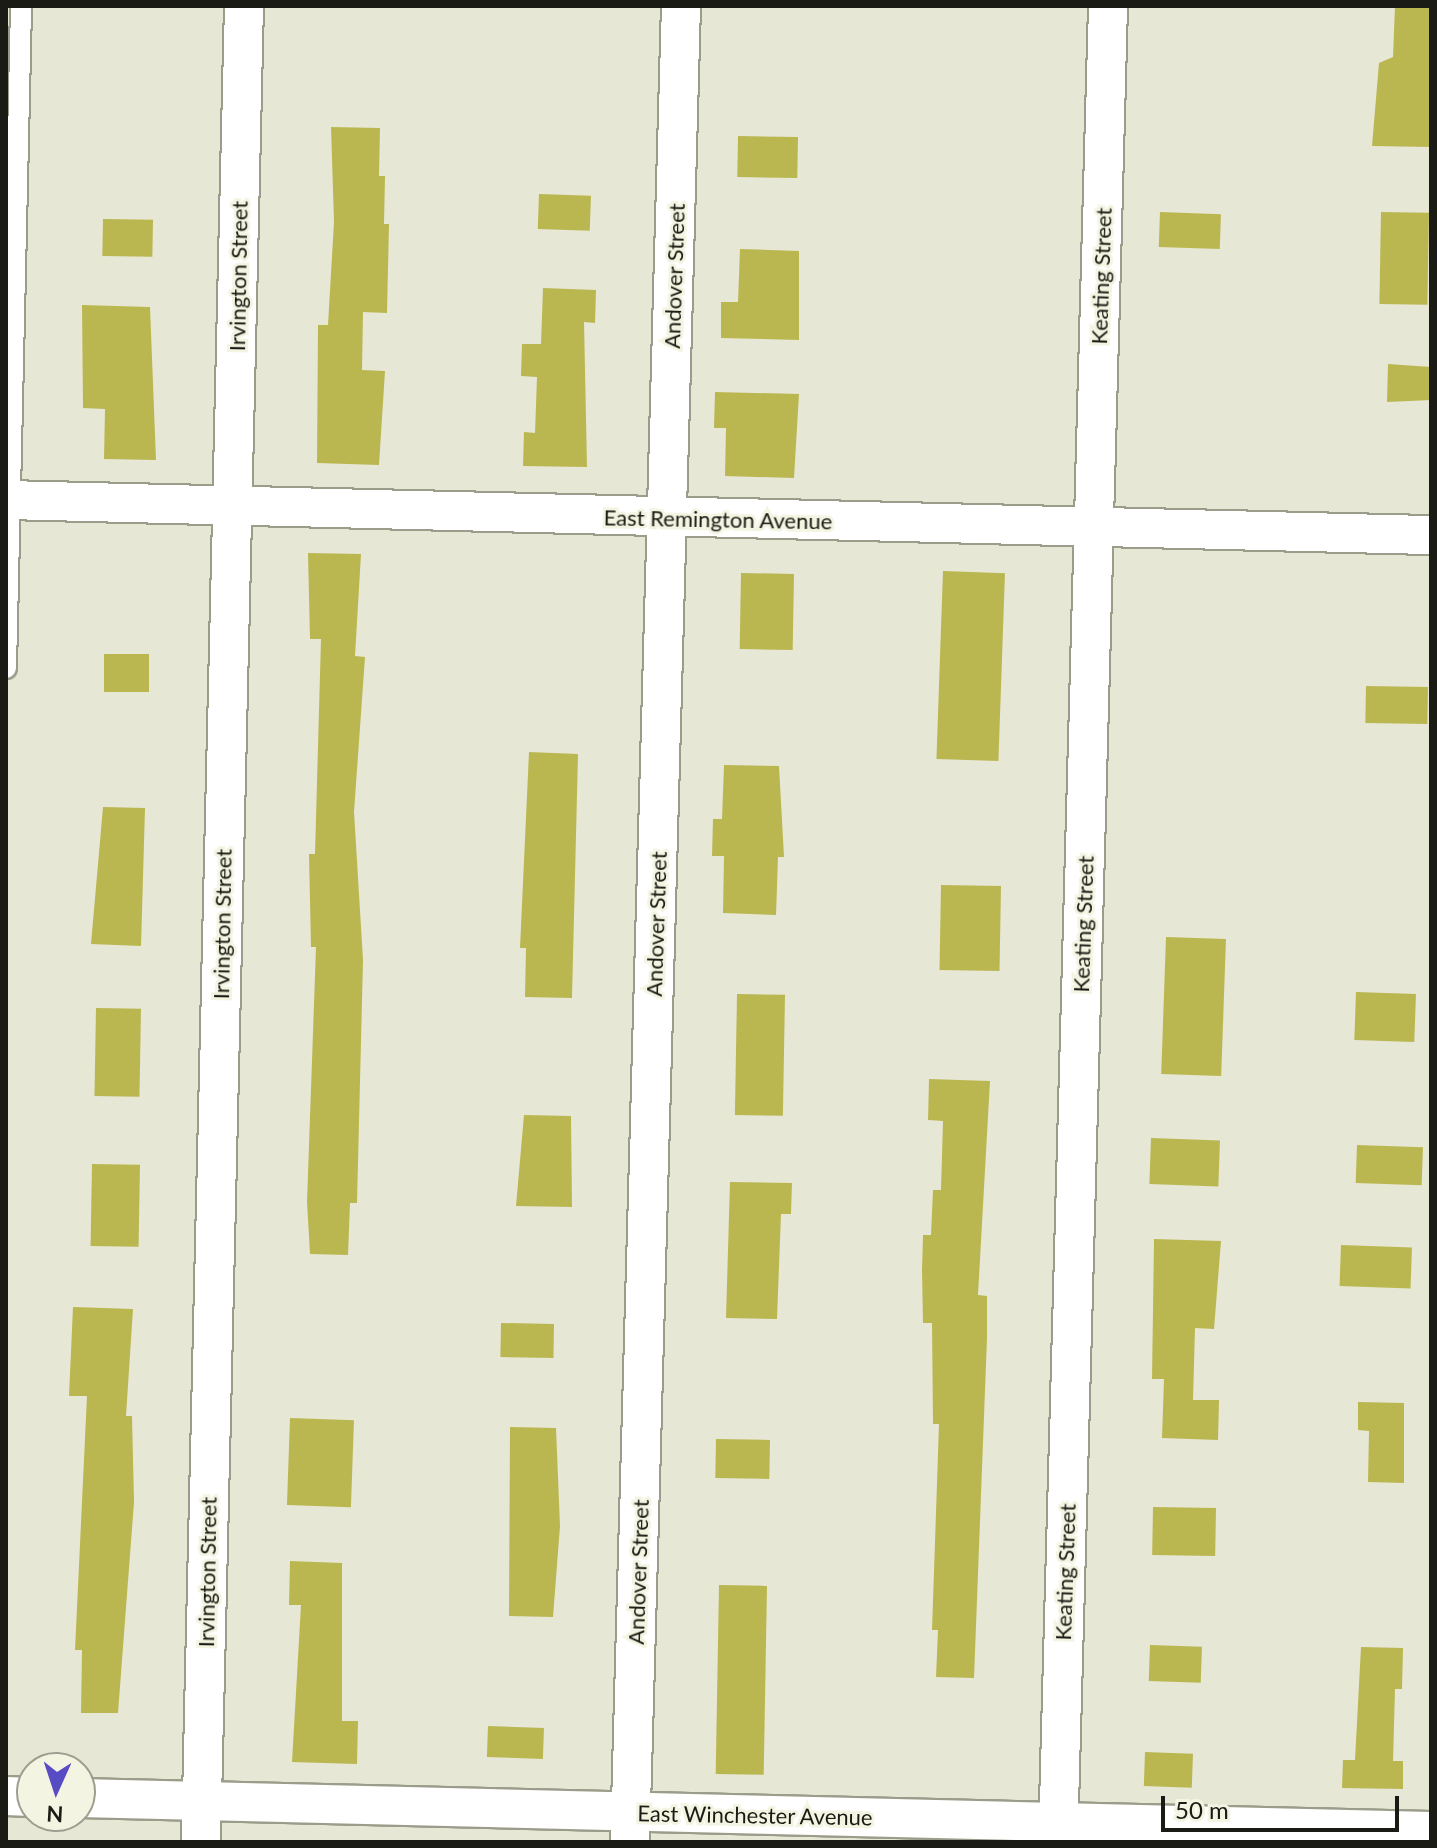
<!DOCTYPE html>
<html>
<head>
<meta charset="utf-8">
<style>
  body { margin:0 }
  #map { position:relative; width:1437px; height:1848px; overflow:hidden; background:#e7e7d5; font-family:Lato,sans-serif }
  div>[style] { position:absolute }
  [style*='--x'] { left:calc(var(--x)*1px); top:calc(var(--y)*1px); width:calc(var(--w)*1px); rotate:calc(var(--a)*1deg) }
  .building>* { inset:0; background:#bab751; transform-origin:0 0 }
  .roads { filter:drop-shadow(2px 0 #9c9c8b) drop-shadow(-2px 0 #9c9c8b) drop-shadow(0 2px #9c9c8b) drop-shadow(0 -2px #9c9c8b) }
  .lane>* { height:20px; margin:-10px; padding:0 10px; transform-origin:10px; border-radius:10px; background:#fff }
  .street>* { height:38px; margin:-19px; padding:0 19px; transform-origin:19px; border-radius:19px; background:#fff }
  span { translate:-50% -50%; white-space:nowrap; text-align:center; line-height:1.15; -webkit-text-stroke:6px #f4f4e2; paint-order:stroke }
  .street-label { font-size:22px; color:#1b1b15 }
  .frame { position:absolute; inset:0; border:8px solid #1b1b15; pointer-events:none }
  .north { position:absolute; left:16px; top:1752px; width:80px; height:80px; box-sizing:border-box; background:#f4f4e2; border:2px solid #9d9d90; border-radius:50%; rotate:183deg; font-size:22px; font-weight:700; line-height:32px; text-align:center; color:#1b1b15 }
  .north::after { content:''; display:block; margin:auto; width:28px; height:36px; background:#584cc4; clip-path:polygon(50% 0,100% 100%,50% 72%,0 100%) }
  .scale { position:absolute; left:1161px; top:1796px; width:238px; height:36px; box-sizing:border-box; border:4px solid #1b1b15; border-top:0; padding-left:10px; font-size:24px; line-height:28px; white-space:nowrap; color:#1b1b15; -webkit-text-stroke:6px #f4f4e2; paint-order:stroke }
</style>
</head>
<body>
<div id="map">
  <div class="building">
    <i style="clip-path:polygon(1395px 6px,1431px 7px,1431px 147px,1372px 146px,1379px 63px,1393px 57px)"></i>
    <i style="clip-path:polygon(331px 127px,380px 128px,379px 176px,385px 176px,384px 224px,389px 224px,387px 313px,363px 312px,362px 370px,385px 371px,379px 465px,317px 463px,318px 325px,328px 325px,334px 222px)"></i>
    <i style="left:738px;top:136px;width:60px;height:41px;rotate:1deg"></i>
    <i style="left:539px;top:194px;width:52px;height:35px;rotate:2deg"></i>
    <i style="left:1160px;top:212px;width:61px;height:35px;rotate:2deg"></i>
    <i style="left:1381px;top:212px;width:48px;height:92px;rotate:1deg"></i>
    <i style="left:103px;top:219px;width:50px;height:37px;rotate:1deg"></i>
    <i style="clip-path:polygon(740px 249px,799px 251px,799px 340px,721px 338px,721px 302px,738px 302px)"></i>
    <i style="clip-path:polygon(543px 288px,596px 290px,595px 323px,584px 322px,587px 467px,523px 466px,524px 432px,535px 433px,537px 377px,521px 376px,522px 344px,541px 344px)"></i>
    <i style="clip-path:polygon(82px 305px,150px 307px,156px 460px,104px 459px,105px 409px,83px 408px)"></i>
    <i style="clip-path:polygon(1388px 364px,1431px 367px,1431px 400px,1387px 402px)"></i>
    <i style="clip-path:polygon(715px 392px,799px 394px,794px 478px,725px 476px,726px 428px,714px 428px)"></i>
    <i style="clip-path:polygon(308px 553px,361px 554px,355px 656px,365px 657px,354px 812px,363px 960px,357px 1203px,350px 1203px,348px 1255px,310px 1254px,307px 1202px,316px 947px,311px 947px,309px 854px,315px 854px,321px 639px,310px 639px)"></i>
    <i style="left:943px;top:571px;width:62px;height:188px;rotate:2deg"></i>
    <i style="left:741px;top:573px;width:53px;height:76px;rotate:1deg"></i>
    <i style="left:104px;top:654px;width:45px;height:38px"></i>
    <i style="left:1366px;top:686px;width:62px;height:37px;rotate:1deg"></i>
    <i style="clip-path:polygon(529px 752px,578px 754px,572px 998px,525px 997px,526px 948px,520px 948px)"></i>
    <i style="clip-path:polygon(724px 765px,779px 766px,784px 857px,778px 857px,776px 915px,723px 913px,724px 856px,712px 856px,713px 819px,722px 819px)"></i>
    <i style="clip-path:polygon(103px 807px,145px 808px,141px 946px,91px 944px)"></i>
    <i style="left:941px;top:885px;width:60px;height:85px;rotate:1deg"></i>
    <i style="left:1166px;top:937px;width:60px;height:137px;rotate:2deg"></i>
    <i style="left:1356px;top:992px;width:60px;height:48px;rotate:2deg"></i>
    <i style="left:737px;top:994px;width:48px;height:121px;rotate:1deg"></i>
    <i style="left:96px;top:1008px;width:45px;height:88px;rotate:1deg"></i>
    <i style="clip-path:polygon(929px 1079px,990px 1081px,978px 1295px,987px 1296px,987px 1338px,974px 1678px,936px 1677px,938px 1630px,932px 1630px,939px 1424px,933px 1424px,932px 1323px,923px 1323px,922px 1270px,923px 1235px,931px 1235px,933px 1190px,941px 1190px,943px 1121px,928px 1120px)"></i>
    <i style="clip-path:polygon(524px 1115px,571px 1116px,572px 1207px,516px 1206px)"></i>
    <i style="left:1151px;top:1138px;width:69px;height:46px;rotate:2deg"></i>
    <i style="left:1357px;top:1145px;width:66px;height:38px;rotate:2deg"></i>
    <i style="left:92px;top:1164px;width:48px;height:82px;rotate:1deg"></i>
    <i style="clip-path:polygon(730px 1182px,792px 1183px,791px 1214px,781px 1214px,777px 1319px,726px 1318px)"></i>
    <i style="clip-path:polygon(1154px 1239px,1221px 1241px,1214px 1329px,1195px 1328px,1193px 1400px,1219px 1400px,1218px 1440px,1162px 1438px,1164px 1379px,1152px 1379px)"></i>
    <i style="left:1341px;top:1245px;width:71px;height:41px;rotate:2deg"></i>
    <i style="clip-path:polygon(73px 1307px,133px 1309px,126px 1416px,132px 1416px,134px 1502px,118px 1713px,81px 1713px,82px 1650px,75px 1650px,87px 1396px,69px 1396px)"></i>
    <i style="left:501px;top:1323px;width:53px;height:34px;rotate:1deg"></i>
    <i style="clip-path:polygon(1358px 1402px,1404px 1403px,1404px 1483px,1368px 1482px,1369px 1431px,1358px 1430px)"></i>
    <i style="left:290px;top:1418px;width:64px;height:87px;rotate:2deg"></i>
    <i style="clip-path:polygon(510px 1427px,556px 1428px,560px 1526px,553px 1617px,509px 1616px)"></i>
    <i style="left:716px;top:1439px;width:54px;height:39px;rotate:1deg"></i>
    <i style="left:1153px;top:1507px;width:63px;height:48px;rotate:1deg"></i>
    <i style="clip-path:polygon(290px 1561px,342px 1563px,342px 1721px,358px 1721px,357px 1764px,292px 1762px,301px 1605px,289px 1605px)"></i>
    <i style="left:719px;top:1585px;width:48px;height:189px;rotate:1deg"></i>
    <i style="left:1150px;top:1645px;width:52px;height:36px;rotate:2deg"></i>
    <i style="clip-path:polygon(1361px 1647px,1403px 1648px,1402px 1689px,1395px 1689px,1393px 1761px,1403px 1761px,1403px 1789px,1342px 1788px,1343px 1760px,1355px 1760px)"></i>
    <i style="left:488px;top:1726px;width:56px;height:31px;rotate:2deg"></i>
    <i style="left:1145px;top:1752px;width:48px;height:34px;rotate:2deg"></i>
  </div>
  <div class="roads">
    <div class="lane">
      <i style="--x:6;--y:668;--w:662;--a:-88.7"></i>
    </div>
    <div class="street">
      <i style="--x:6;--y:500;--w:1425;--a:1.41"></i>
      <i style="--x:6;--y:1796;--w:26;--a:2"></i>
      <i style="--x:80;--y:1798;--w:1351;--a:1.4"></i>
      <i style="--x:201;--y:1842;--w:1837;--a:-88.66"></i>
      <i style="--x:630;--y:1842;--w:1837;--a:-88.41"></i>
      <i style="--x:1058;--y:1842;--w:1837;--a:-88.44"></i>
    </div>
  </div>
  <div class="street-label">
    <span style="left:238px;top:276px;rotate:-89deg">Irvington Street</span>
    <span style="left:674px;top:276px;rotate:-88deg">Andover Street</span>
    <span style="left:1101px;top:276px;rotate:-88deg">Keating Street</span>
    <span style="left:718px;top:519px;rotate:1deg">East Remington Avenue</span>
    <span style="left:222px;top:924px;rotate:-89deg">Irvington Street</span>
    <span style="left:656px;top:924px;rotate:-88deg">Andover Street</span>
    <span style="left:1083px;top:924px;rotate:-88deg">Keating Street</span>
    <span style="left:207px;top:1572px;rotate:-89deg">Irvington Street</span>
    <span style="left:638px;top:1572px;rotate:-88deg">Andover Street</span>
    <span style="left:1065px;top:1572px;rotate:-88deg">Keating Street</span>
    <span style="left:755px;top:1815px;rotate:1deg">East Winchester Avenue</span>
  </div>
  <div class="frame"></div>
  <div class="north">N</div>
  <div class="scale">50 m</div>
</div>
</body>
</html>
